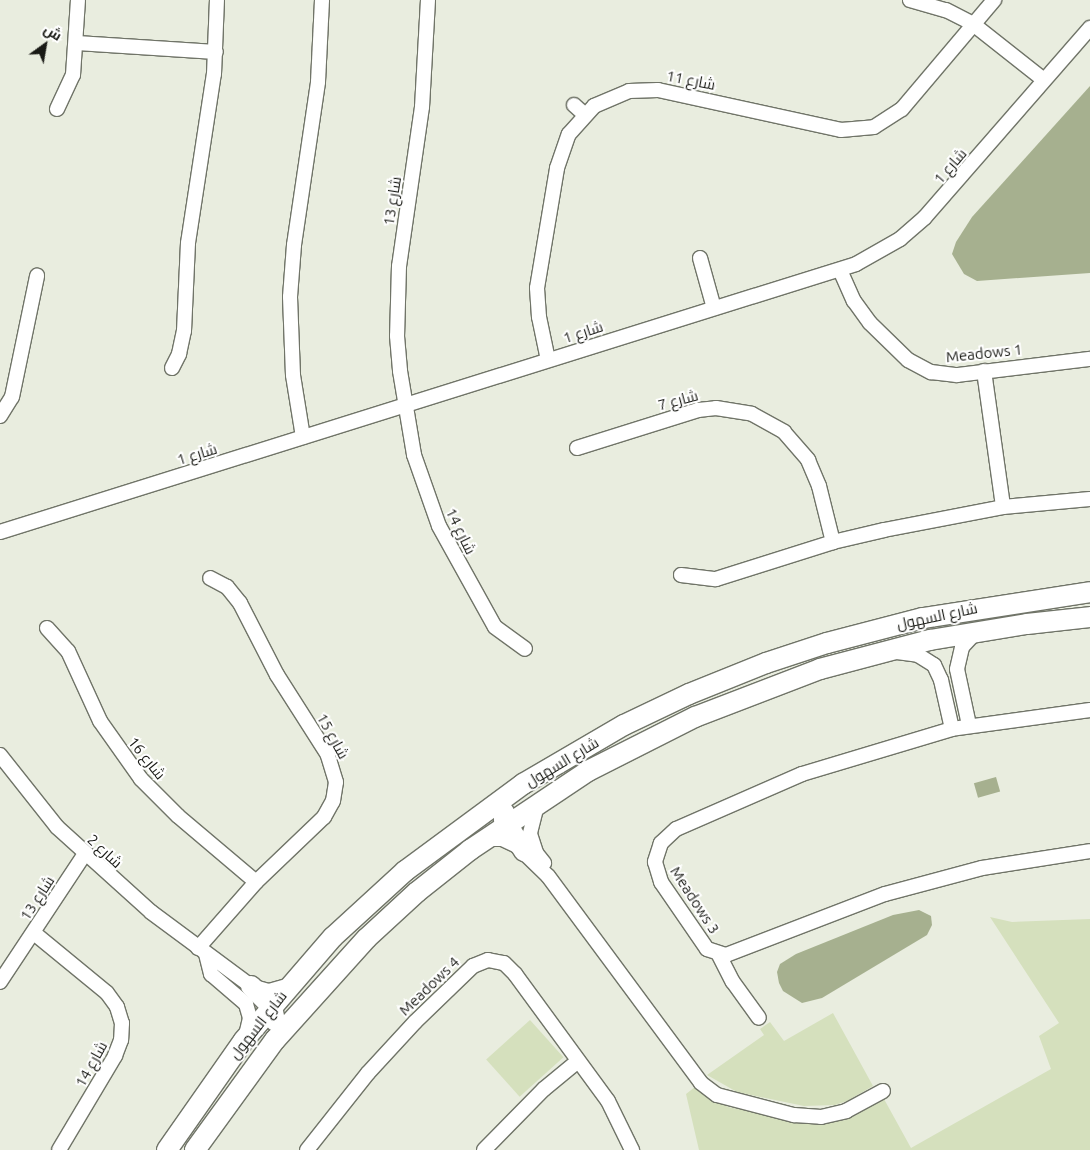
<!DOCTYPE html>
<html>
<head>
<meta charset="utf-8">
<style>
  body { margin:0 }
  #map { position:relative; width:1090px; height:1150px; overflow:hidden; background:#e9eddf; font-family:Ubuntu,Cairo,sans-serif }
  div>[style] { position:absolute }
  [style*='--x'] { left:calc(var(--x)*1px); top:calc(var(--y)*1px); width:calc(var(--w)*1px); rotate:calc(var(--a)*1deg) }
  .green>* { inset:0; background:#d5e0bd; transform-origin:0 0 }
  .water>* { inset:0; background:#a6b08f; transform-origin:0 0 }
  .roads { filter:drop-shadow(1px 0 #707468) drop-shadow(-1px 0 #707468) drop-shadow(0 1px #707468) drop-shadow(0 -1px #707468) }
  .street>* { height:14px; margin:-7px; padding:0 7px; transform-origin:7px; border-radius:7px; background:#fff }
  .secondary>* { height:20px; margin:-10px; padding:0 10px; transform-origin:10px; border-radius:10px; background:#fff }
  span { translate:-50% -50%; white-space:nowrap; text-align:center; line-height:1.15; -webkit-text-stroke:4px #fff; paint-order:stroke }
  .street-label { font-size:15px; color:#191a15 }
  .north { position:absolute; left:20px; top:20px; width:50px; height:50px; -webkit-text-stroke:4px #fff; paint-order:stroke; rotate:32deg; font-size:14px; font-weight:700; line-height:20px; text-align:center; color:#191a15 }
  .north::after { content:''; display:block; margin:auto; width:18px; height:22px; background:#191a15; clip-path:polygon(50% 0,100% 100%,50% 72%,0 100%) }
</style>
</head>
<body>
<div id="map">
  <div class="green">
    <i style="clip-path:polygon(990px 917px,1012px 922px,1090px 919px,1090px 1150px,699px 1150px,686px 1094px,695px 1087px,728px 1107px,807px 1123px,846px 1120px,884px 1099px,911px 1148px,1051px 1069px,1039px 1036px,1059px 1023px)"></i>
    <i style="clip-path:polygon(833px 1013px,873px 1086px,847px 1101px,835px 1105px,804px 1106px,737px 1092px,707px 1075px,764px 1035px,760px 1029px,770px 1022px,784px 1041px)"></i>
    <i style="left:530px;top:1020px;width:50px;height:59px;rotate:48deg"></i>
  </div>
  <div class="water">
    <i style="clip-path:polygon(1090px 86px,1090px 273px,977px 281px,964px 274px,952px 254px,956px 242px,972px 217px)"></i>
    <i style="left:996px;top:777px;width:15px;height:23px;rotate:74deg"></i>
    <i style="clip-path:polygon(919px 910px,931px 916px,932px 925px,927px 935px,822px 998px,802px 1003px,783px 991px,779px 983px,777px 972px,780px 964px,796px 954px,893px 915px)"></i>
  </div>
  <div class="roads">
    <div class="street">
      <i style="--x:428;--y:0;--w:107;--a:93.2"></i>
      <i style="--x:422;--y:107;--w:161;--a:98.2"></i>
      <i style="--x:399;--y:266;--w:70;--a:91.6"></i>
      <i style="--x:397;--y:336;--w:35;--a:85"></i>
      <i style="--x:400;--y:371;--w:85;--a:80.5"></i>
      <i style="--x:414;--y:455;--w:75;--a:70.6"></i>
      <i style="--x:439;--y:526;--w:115;--a:61"></i>
      <i style="--x:495;--y:627;--w:37;--a:36"></i>
      <i style="--x:910;--y:0;--w:37;--a:16"></i>
      <i style="--x:946;--y:10;--w:30;--a:27"></i>
      <i style="--x:973;--y:24;--w:90;--a:38.3"></i>
      <i style="--x:77;--y:43;--w:139;--a:3.7"></i>
      <i style="--x:574;--y:105;--w:13;--a:42"></i>
      <i style="--x:57;--y:109;--w:38;--a:-65"></i>
      <i style="--x:73;--y:75;--w:75;--a:-86.2"></i>
      <i style="--x:700;--y:258;--w:52;--a:74.4"></i>
      <i style="--x:840;--y:270;--w:34;--a:66"></i>
      <i style="--x:854;--y:301;--w:27;--a:54"></i>
      <i style="--x:870;--y:323;--w:53;--a:44.2"></i>
      <i style="--x:908;--y:360;--w:26;--a:28"></i>
      <i style="--x:931;--y:372;--w:26;--a:7"></i>
      <i style="--x:957;--y:375;--w:134;--a:-6.9"></i>
      <i style="--x:548;--y:360;--w:44;--a:-101.8"></i>
      <i style="--x:539;--y:317;--w:29;--a:-94"></i>
      <i style="--x:537;--y:288;--w:122;--a:-80.5"></i>
      <i style="--x:557;--y:168;--w:36;--a:-71"></i>
      <i style="--x:569;--y:134;--w:38;--a:-48"></i>
      <i style="--x:594;--y:106;--w:38;--a:-23"></i>
      <i style="--x:629;--y:91;--w:29;--a:-2"></i>
      <i style="--x:658;--y:90;--w:187;--a:12.3"></i>
      <i style="--x:841;--y:130;--w:33;--a:-5"></i>
      <i style="--x:874;--y:127;--w:33;--a:-33"></i>
      <i style="--x:902;--y:109;--w:143;--a:-49.8"></i>
      <i style="--x:172;--y:368;--w:16;--a:-63"></i>
      <i style="--x:179;--y:354;--w:24;--a:-78"></i>
      <i style="--x:184;--y:331;--w:88;--a:-87.4"></i>
      <i style="--x:188;--y:243;--w:171;--a:-81.3"></i>
      <i style="--x:214;--y:74;--w:74;--a:-87.7"></i>
      <i style="--x:984;--y:371;--w:137;--a:82"></i>
      <i style="--x:0;--y:416;--w:22;--a:-58"></i>
      <i style="--x:12;--y:397;--w:124;--a:-78.3"></i>
      <i style="--x:303;--y:437;--w:63;--a:-99.2"></i>
      <i style="--x:293;--y:375;--w:78;--a:-92.2"></i>
      <i style="--x:290;--y:297;--w:52;--a:-85.6"></i>
      <i style="--x:294;--y:245;--w:165;--a:-81.6"></i>
      <i style="--x:318;--y:82;--w:82;--a:-87.2"></i>
      <i style="--x:577;--y:448;--w:127;--a:-17.4"></i>
      <i style="--x:698;--y:410;--w:18;--a:-6"></i>
      <i style="--x:716;--y:408;--w:36;--a:9"></i>
      <i style="--x:752;--y:414;--w:37;--a:29"></i>
      <i style="--x:784;--y:432;--w:37;--a:49"></i>
      <i style="--x:808;--y:460;--w:28;--a:67"></i>
      <i style="--x:819;--y:486;--w:58;--a:76"></i>
      <i style="--x:0;--y:532;--w:897;--a:-17.38"></i>
      <i style="--x:856;--y:264;--w:51;--a:-29.6"></i>
      <i style="--x:900;--y:239;--w:33;--a:-41"></i>
      <i style="--x:925;--y:217;--w:251;--a:-48.9"></i>
      <i style="--x:681;--y:575;--w:35;--a:7"></i>
      <i style="--x:716;--y:579;--w:123;--a:-17.5"></i>
      <i style="--x:833;--y:542;--w:52;--a:-13.2"></i>
      <i style="--x:884;--y:530;--w:121;--a:-10.9"></i>
      <i style="--x:1003;--y:507;--w:87;--a:-5.3"></i>
      <i style="--x:47;--y:628;--w:31;--a:48"></i>
      <i style="--x:68;--y:651;--w:77;--a:65.4"></i>
      <i style="--x:100;--y:721;--w:71;--a:54.7"></i>
      <i style="--x:141;--y:779;--w:52;--a:45"></i>
      <i style="--x:178;--y:816;--w:102;--a:40.2"></i>
      <i style="--x:897;--y:652;--w:21;--a:8"></i>
      <i style="--x:918;--y:655;--w:19;--a:32"></i>
      <i style="--x:934;--y:665;--w:17;--a:65"></i>
      <i style="--x:941;--y:680;--w:50;--a:77.3"></i>
      <i style="--x:1090;--y:710;--w:139;--a:172.2"></i>
      <i style="--x:952;--y:729;--w:157;--a:163.3"></i>
      <i style="--x:802;--y:774;--w:137;--a:156.4"></i>
      <i style="--x:676;--y:829;--w:21;--a:137"></i>
      <i style="--x:661;--y:843;--w:20;--a:108"></i>
      <i style="--x:655;--y:862;--w:21;--a:73"></i>
      <i style="--x:661;--y:882;--w:81;--a:55.5"></i>
      <i style="--x:707;--y:949;--w:20;--a:18"></i>
      <i style="--x:726;--y:955;--w:170;--a:-21"></i>
      <i style="--x:885;--y:894;--w:100;--a:-15"></i>
      <i style="--x:982;--y:868;--w:109;--a:-8.9"></i>
      <i style="--x:969;--y:725;--w:57;--a:-102.1"></i>
      <i style="--x:957;--y:669;--w:23;--a:-77"></i>
      <i style="--x:962;--y:647;--w:21;--a:-47"></i>
      <i style="--x:0;--y:755;--w:92;--a:51.6"></i>
      <i style="--x:57;--y:827;--w:127;--a:42.1"></i>
      <i style="--x:151;--y:912;--w:124;--a:36.5"></i>
      <i style="--x:251;--y:986;--w:19;--a:16"></i>
      <i style="--x:269;--y:991;--w:22;--a:-16"></i>
      <i style="--x:537;--y:805;--w:30;--a:104"></i>
      <i style="--x:530;--y:834;--w:20;--a:72"></i>
      <i style="--x:536;--y:853;--w:13;--a:51"></i>
      <i style="--x:486;--y:839;--w:16;--a:0"></i>
      <i style="--x:502;--y:839;--w:17;--a:25"></i>
      <i style="--x:517;--y:846;--w:43;--a:44.1"></i>
      <i style="--x:548;--y:876;--w:257;--a:53.5"></i>
      <i style="--x:701;--y:1083;--w:20;--a:37"></i>
      <i style="--x:717;--y:1095;--w:80;--a:14.6"></i>
      <i style="--x:794;--y:1115;--w:27;--a:4"></i>
      <i style="--x:821;--y:1117;--w:26;--a:-13"></i>
      <i style="--x:846;--y:1111;--w:42;--a:-28.4"></i>
      <i style="--x:34;--y:933;--w:94;--a:39.4"></i>
      <i style="--x:107;--y:993;--w:17;--a:54"></i>
      <i style="--x:117;--y:1007;--w:17;--a:73"></i>
      <i style="--x:122;--y:1023;--w:17;--a:93"></i>
      <i style="--x:121;--y:1040;--w:17;--a:111"></i>
      <i style="--x:115;--y:1056;--w:109;--a:120.8"></i>
      <i style="--x:198;--y:948;--w:88;--a:-48.7"></i>
      <i style="--x:256;--y:882;--w:94;--a:-43.7"></i>
      <i style="--x:324;--y:817;--w:18;--a:-61"></i>
      <i style="--x:333;--y:801;--w:19;--a:-81"></i>
      <i style="--x:336;--y:782;--w:28;--a:-107"></i>
      <i style="--x:328;--y:755;--w:95;--a:-122.5"></i>
      <i style="--x:277;--y:675;--w:81;--a:-117.2"></i>
      <i style="--x:240;--y:603;--w:21;--a:-129"></i>
      <i style="--x:227;--y:587;--w:19;--a:-152"></i>
      <i style="--x:206;--y:954;--w:21;--a:76"></i>
      <i style="--x:211;--y:974;--w:46;--a:40.6"></i>
      <i style="--x:246;--y:1004;--w:15;--a:74"></i>
      <i style="--x:250;--y:1018;--w:17;--a:103"></i>
      <i style="--x:719;--y:955;--w:30;--a:63"></i>
      <i style="--x:733;--y:982;--w:44;--a:54.2"></i>
      <i style="--x:0;--y:982;--w:152;--a:-56.5"></i>
      <i style="--x:307;--y:1150;--w:98;--a:-51.6"></i>
      <i style="--x:368;--y:1073;--w:69;--a:-47.3"></i>
      <i style="--x:415;--y:1022;--w:81;--a:-44"></i>
      <i style="--x:473;--y:966;--w:16;--a:-22"></i>
      <i style="--x:488;--y:960;--w:16;--a:11"></i>
      <i style="--x:504;--y:963;--w:16;--a:45"></i>
      <i style="--x:515;--y:974;--w:157;--a:53.8"></i>
      <i style="--x:608;--y:1101;--w:55;--a:63.9"></i>
      <i style="--x:484;--y:1150;--w:86;--a:-45.5"></i>
      <i style="--x:544;--y:1089;--w:44;--a:-39.5"></i>
    </div>
    <div class="secondary">
      <i style="--x:504;--y:812;--w:7;--a:90"></i>
      <i style="--x:504;--y:819;--w:38;--a:58"></i>
      <i style="--x:251;--y:986;--w:30;--a:45"></i>
      <i style="--x:272;--y:1007;--w:14;--a:78"></i>
      <i style="--x:167;--y:1150;--w:134;--a:-55"></i>
      <i style="--x:244;--y:1040;--w:136;--a:-49.2"></i>
      <i style="--x:333;--y:937;--w:98;--a:-42.5"></i>
      <i style="--x:405;--y:871;--w:147;--a:-36.4"></i>
      <i style="--x:523;--y:784;--w:117;--a:-30.3"></i>
      <i style="--x:624;--y:725;--w:72;--a:-25.5"></i>
      <i style="--x:689;--y:694;--w:83;--a:-21.9"></i>
      <i style="--x:766;--y:663;--w:64;--a:-18.2"></i>
      <i style="--x:827;--y:643;--w:99;--a:-14.6"></i>
      <i style="--x:923;--y:618;--w:169;--a:-8.8"></i>
      <i style="--x:195;--y:1150;--w:136;--a:-54"></i>
      <i style="--x:275;--y:1040;--w:137;--a:-48"></i>
      <i style="--x:367;--y:938;--w:68;--a:-42.6"></i>
      <i style="--x:417;--y:892;--w:68;--a:-38.4"></i>
      <i style="--x:470;--y:850;--w:142;--a:-33.8"></i>
      <i style="--x:588;--y:771;--w:120;--a:-26.8"></i>
      <i style="--x:695;--y:717;--w:134;--a:-21"></i>
      <i style="--x:820;--y:669;--w:114;--a:-14.8"></i>
      <i style="--x:930;--y:640;--w:98;--a:-9.4"></i>
      <i style="--x:1027;--y:624;--w:63;--a:-6.3"></i>
    </div>
  </div>
  <div class="street-label">
    <span style="left:691px;top:80px;rotate:11deg">شارع 11</span>
    <span style="left:950px;top:166px;rotate:-49deg">شارع 1</span>
    <span style="left:392px;top:201px;rotate:-81deg">شارع 13</span>
    <span style="left:583px;top:332px;rotate:-18deg">شارع 1</span>
    <span style="left:984px;top:353px;rotate:-6deg">Meadows 1</span>
    <span style="left:678px;top:400px;rotate:-15deg">شارع 7</span>
    <span style="left:197px;top:454px;rotate:-17deg">شارع 1</span>
    <span style="left:461px;top:531px;rotate:64deg">شارع 14</span>
    <span style="left:937px;top:616px;rotate:-12deg">شارع السهول</span>
    <span style="left:333px;top:736px;rotate:61deg">شارع 15</span>
    <span style="left:147px;top:758px;rotate:51deg">شارع 16</span>
    <span style="left:562px;top:762px;rotate:-31deg">شارع السهول</span>
    <span style="left:105px;top:851px;rotate:43deg">شارع 2</span>
    <span style="left:37px;top:898px;rotate:-57deg">شارع 13</span>
    <span style="left:695px;top:900px;rotate:57deg">Meadows 3</span>
    <span style="left:429px;top:986px;rotate:-44deg">Meadows 4</span>
    <span style="left:258px;top:1025px;rotate:-52deg">شارع السهول</span>
    <span style="left:91px;top:1064px;rotate:-61deg">شارع 14</span>
  </div>
  <div class="north">ش</div>
</div>
</body>
</html>
